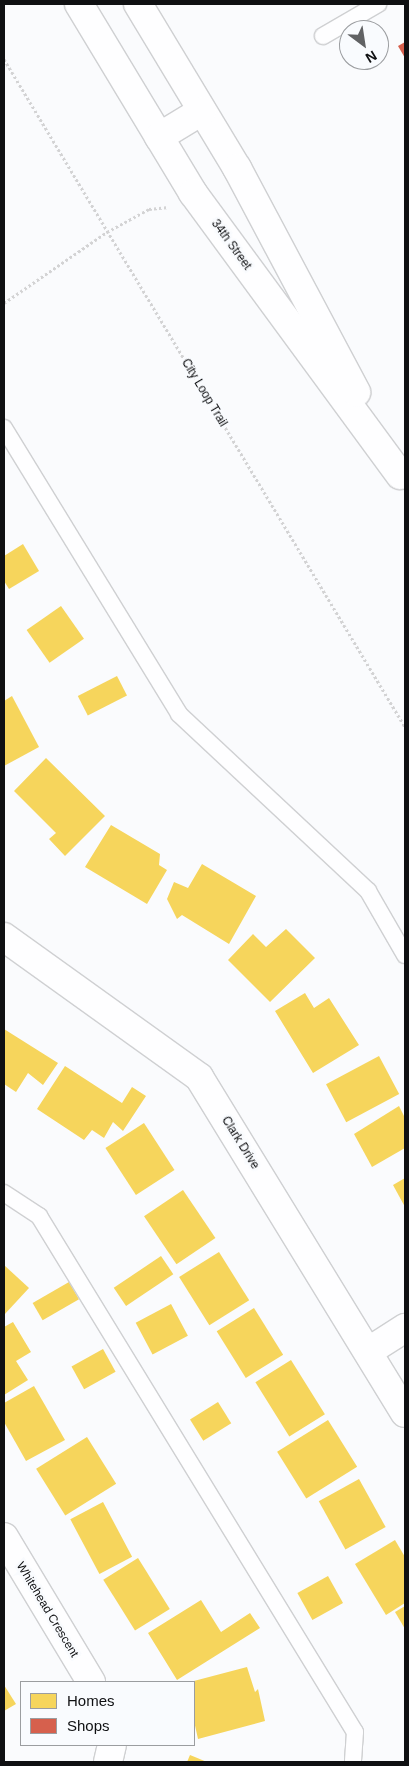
<!DOCTYPE html>
<html>
<head>
<meta charset="utf-8">
<style>
  body { margin:0 }
  #map { position:relative; width:409px; height:1766px; overflow:hidden; background:#fafbfd; font-family:Arial,sans-serif }
  div>[style] { position:absolute }
  [style*='--x'] { left:calc(var(--x)*1px); top:calc(var(--y)*1px); width:calc(var(--w)*1px); rotate:calc(var(--a)*1deg) }
  .homes>* { inset:0; background:#f6d55c; transform-origin:0 0 }
  .shops>* { inset:0; background:#d6604d }
  .path>* { height:3px; margin-top:-1.5px; transform-origin:0; background:repeating-linear-gradient(90deg,#d3d3d4 0 2.5px,transparent 0 5px) }
  .roads { filter:drop-shadow(1px 0 #cfd0d2) drop-shadow(-1px 0 #cfd0d2) drop-shadow(0 1px #cfd0d2) drop-shadow(0 -1px #cfd0d2) }
  .service>* { height:16px; margin:-8px; padding:0 8px; transform-origin:8px; border-radius:8px; background:#fefeff }
  .minor>* { height:28px; margin:-14px; padding:0 14px; transform-origin:14px; border-radius:14px; background:#fefeff }
  .tertiary>* { height:28px; margin:-14px; padding:0 14px; transform-origin:14px; border-radius:14px; background:#fefeff }
  span { translate:-50% -50%; white-space:nowrap; text-align:center; line-height:1.15; -webkit-text-stroke:5px #f9fbfe; paint-order:stroke }
  .street-label { font-size:12px; color:#0f1012 }
  .frame { position:absolute; inset:0; border:5px solid #0f1012; pointer-events:none }
  .legend { position:absolute; left:20px; top:1681px; width:175px; height:65px; box-sizing:border-box; background:#f9fbfe; border:1px solid #9b9da0; margin:0; padding:6px 9px; list-style:none; font-size:15px; color:#0f1012 }
  .legend li { display:flex; align-items:center; gap:10px; height:25px }
  .legend b { width:25px; border:1px solid #9b9da0 }
  .north { position:absolute; left:339px; top:20px; width:50px; height:50px; box-sizing:border-box; background:#f9fbfe; border:1px solid #9b9da0; border-radius:50%; rotate:149deg; font-size:14px; font-weight:700; line-height:20px; text-align:center; color:#0f1012 }
  .north::after { content:''; display:block; margin:auto; width:18px; height:22px; background:#616264; clip-path:polygon(50% 0,100% 100%,50% 72%,0 100%) }
</style>
</head>
<body>
<div id="map">
  <div class="homes">
    <i style="clip-path:polygon(23px 544px,39px 571px,9px 589px,4px 581px,4px 556px)"></i>
    <i style="left:61px;top:606px;width:40px;height:42px;rotate:55deg"></i>
    <i style="left:117px;top:676px;width:22px;height:44px;rotate:63deg"></i>
    <i style="clip-path:polygon(12px 696px,39px 747px,4px 766px,4px 701px)"></i>
    <i style="clip-path:polygon(46px 758px,105px 816px,65px 856px,49px 839px,56px 833px,14px 791px)"></i>
    <i style="clip-path:polygon(111px 825px,160px 854px,159px 865px,167px 870px,147px 904px,85px 867px)"></i>
    <i style="clip-path:polygon(202px 864px,256px 896px,229px 944px,182px 915px,177px 919px,167px 899px,174px 882px,188px 888px)"></i>
    <i style="clip-path:polygon(286px 929px,315px 958px,270px 1002px,228px 960px,253px 934px,266px 947px)"></i>
    <i style="clip-path:polygon(305px 993px,314px 1008px,329px 998px,359px 1045px,313px 1073px,275px 1011px)"></i>
    <i style="clip-path:polygon(4px 1029px,58px 1063px,43px 1085px,28px 1073px,16px 1092px,4px 1084px)"></i>
    <i style="left:379px;top:1056px;width:43px;height:60px;rotate:62deg"></i>
    <i style="clip-path:polygon(65px 1066px,122px 1103px,132px 1087px,146px 1096px,123px 1131px,113px 1122px,104px 1138px,92px 1130px,84px 1140px,37px 1109px)"></i>
    <i style="clip-path:polygon(399px 1106px,405px 1118px,405px 1148px,372px 1167px,354px 1134px)"></i>
    <i style="left:144px;top:1123px;width:56px;height:46px;rotate:57deg"></i>
    <i style="clip-path:polygon(405px 1178px,405px 1207px,393px 1185px)"></i>
    <i style="left:183px;top:1190px;width:58px;height:47px;rotate:56deg"></i>
    <i style="left:219px;top:1252px;width:57px;height:47px;rotate:58deg"></i>
    <i style="left:161px;top:1256px;width:22px;height:57px;rotate:56deg"></i>
    <i style="clip-path:polygon(4px 1265px,29px 1288px,4px 1315px)"></i>
    <i style="left:69px;top:1282px;width:20px;height:42px;rotate:60deg"></i>
    <i style="left:171px;top:1304px;width:36px;height:40px;rotate:62deg"></i>
    <i style="left:254px;top:1308px;width:55px;height:44px;rotate:58deg"></i>
    <i style="clip-path:polygon(13px 1322px,31px 1352px,16px 1361px,28px 1380px,4px 1395px,4px 1327px)"></i>
    <i style="left:103px;top:1349px;width:26px;height:36px;rotate:61deg"></i>
    <i style="left:291px;top:1360px;width:64px;height:42px;rotate:58deg"></i>
    <i style="clip-path:polygon(34px 1386px,65px 1440px,26px 1461px,4px 1422px,4px 1403px)"></i>
    <i style="left:218px;top:1402px;width:25px;height:33px;rotate:58deg"></i>
    <i style="left:328px;top:1420px;width:55px;height:60px;rotate:58deg"></i>
    <i style="left:87px;top:1437px;width:55px;height:60px;rotate:58deg"></i>
    <i style="left:359px;top:1479px;width:55px;height:46px;rotate:61deg"></i>
    <i style="left:103px;top:1502px;width:62px;height:37px;rotate:62deg"></i>
    <i style="clip-path:polygon(395px 1540px,405px 1557px,405px 1603px,386px 1615px,355px 1564px)"></i>
    <i style="left:138px;top:1558px;width:60px;height:41px;rotate:58deg"></i>
    <i style="left:328px;top:1576px;width:31px;height:35px;rotate:61deg"></i>
    <i style="clip-path:polygon(201px 1600px,221px 1632px,250px 1613px,260px 1628px,177px 1680px,148px 1633px)"></i>
    <i style="clip-path:polygon(405px 1606px,405px 1629px,395px 1612px)"></i>
    <i style="clip-path:polygon(247px 1667px,255px 1692px,258px 1689px,265px 1721px,198px 1739px,194px 1721px,194px 1682px,190px 1682px)"></i>
    <i style="clip-path:polygon(4px 1685px,16px 1704px,4px 1711px)"></i>
    <i style="clip-path:polygon(190px 1755px,207px 1762px,187px 1762px)"></i>
  </div>
  <div class="shops">
    <i style="clip-path:polygon(405px 42px,405px 58px,398px 46px)"></i>
  </div>
  <div class="path">
    <i style="--x:4;--y:59;--w:779;--a:59.02"></i>
    <i style="--x:4;--y:303;--w:125;--a:-34.6"></i>
    <i style="--x:107;--y:232;--w:48;--a:-28.7"></i>
    <i style="--x:149;--y:209;--w:20;--a:-6"></i>
  </div>
  <div class="roads">
    <div class="service">
      <i style="--x:323;--y:36;--w:64;--a:-30.2"></i>
      <i style="--x:4;--y:428;--w:335;--a:58.5"></i>
      <i style="--x:179;--y:714;--w:259;--a:43.1"></i>
      <i style="--x:368;--y:891;--w:74;--a:60"></i>
      <i style="--x:4;--y:1193;--w:42;--a:33.3"></i>
      <i style="--x:39;--y:1216;--w:605;--a:58.52"></i>
      <i style="--x:355;--y:1732;--w:30;--a:94"></i>
    </div>
    <div class="minor">
      <i style="--x:4;--y:937;--w:240;--a:35.7"></i>
      <i style="--x:199;--y:1077;--w:394;--a:58.5"></i>
      <i style="--x:369;--y:1351;--w:43;--a:-32.6"></i>
      <i style="--x:4;--y:1537;--w:169;--a:59"></i>
      <i style="--x:108;--y:1762;--w:17;--a:-77"></i>
    </div>
    <div class="tertiary">
      <i style="--x:79;--y:4;--w:221;--a:58.9"></i>
      <i style="--x:193;--y:193;--w:350;--a:53.7"></i>
      <i style="--x:138;--y:4;--w:192;--a:58.9"></i>
      <i style="--x:237;--y:168;--w:254;--a:62"></i>
      <i style="--x:159;--y:137;--w:50;--a:-31.2"></i>
    </div>
  </div>
  <div class="street-label">
    <span style="left:231px;top:245px;rotate:54deg">34th Street</span>
    <span style="left:204px;top:393px;rotate:59deg">City Loop Trail</span>
    <span style="left:240px;top:1143px;rotate:58deg">Clark Drive</span>
    <span style="left:47px;top:1610px;rotate:59deg">Whitehead Crescent</span>
  </div>
  <div class="frame"></div>
  <ul class="legend">
  <li><b style="height:14px;background:#f6d55c"></b>Homes</li>
  <li><b style="height:14px;background:#d6604d"></b>Shops</li>
  </ul>
  <div class="north">N</div>
</div>
</body>
</html>
